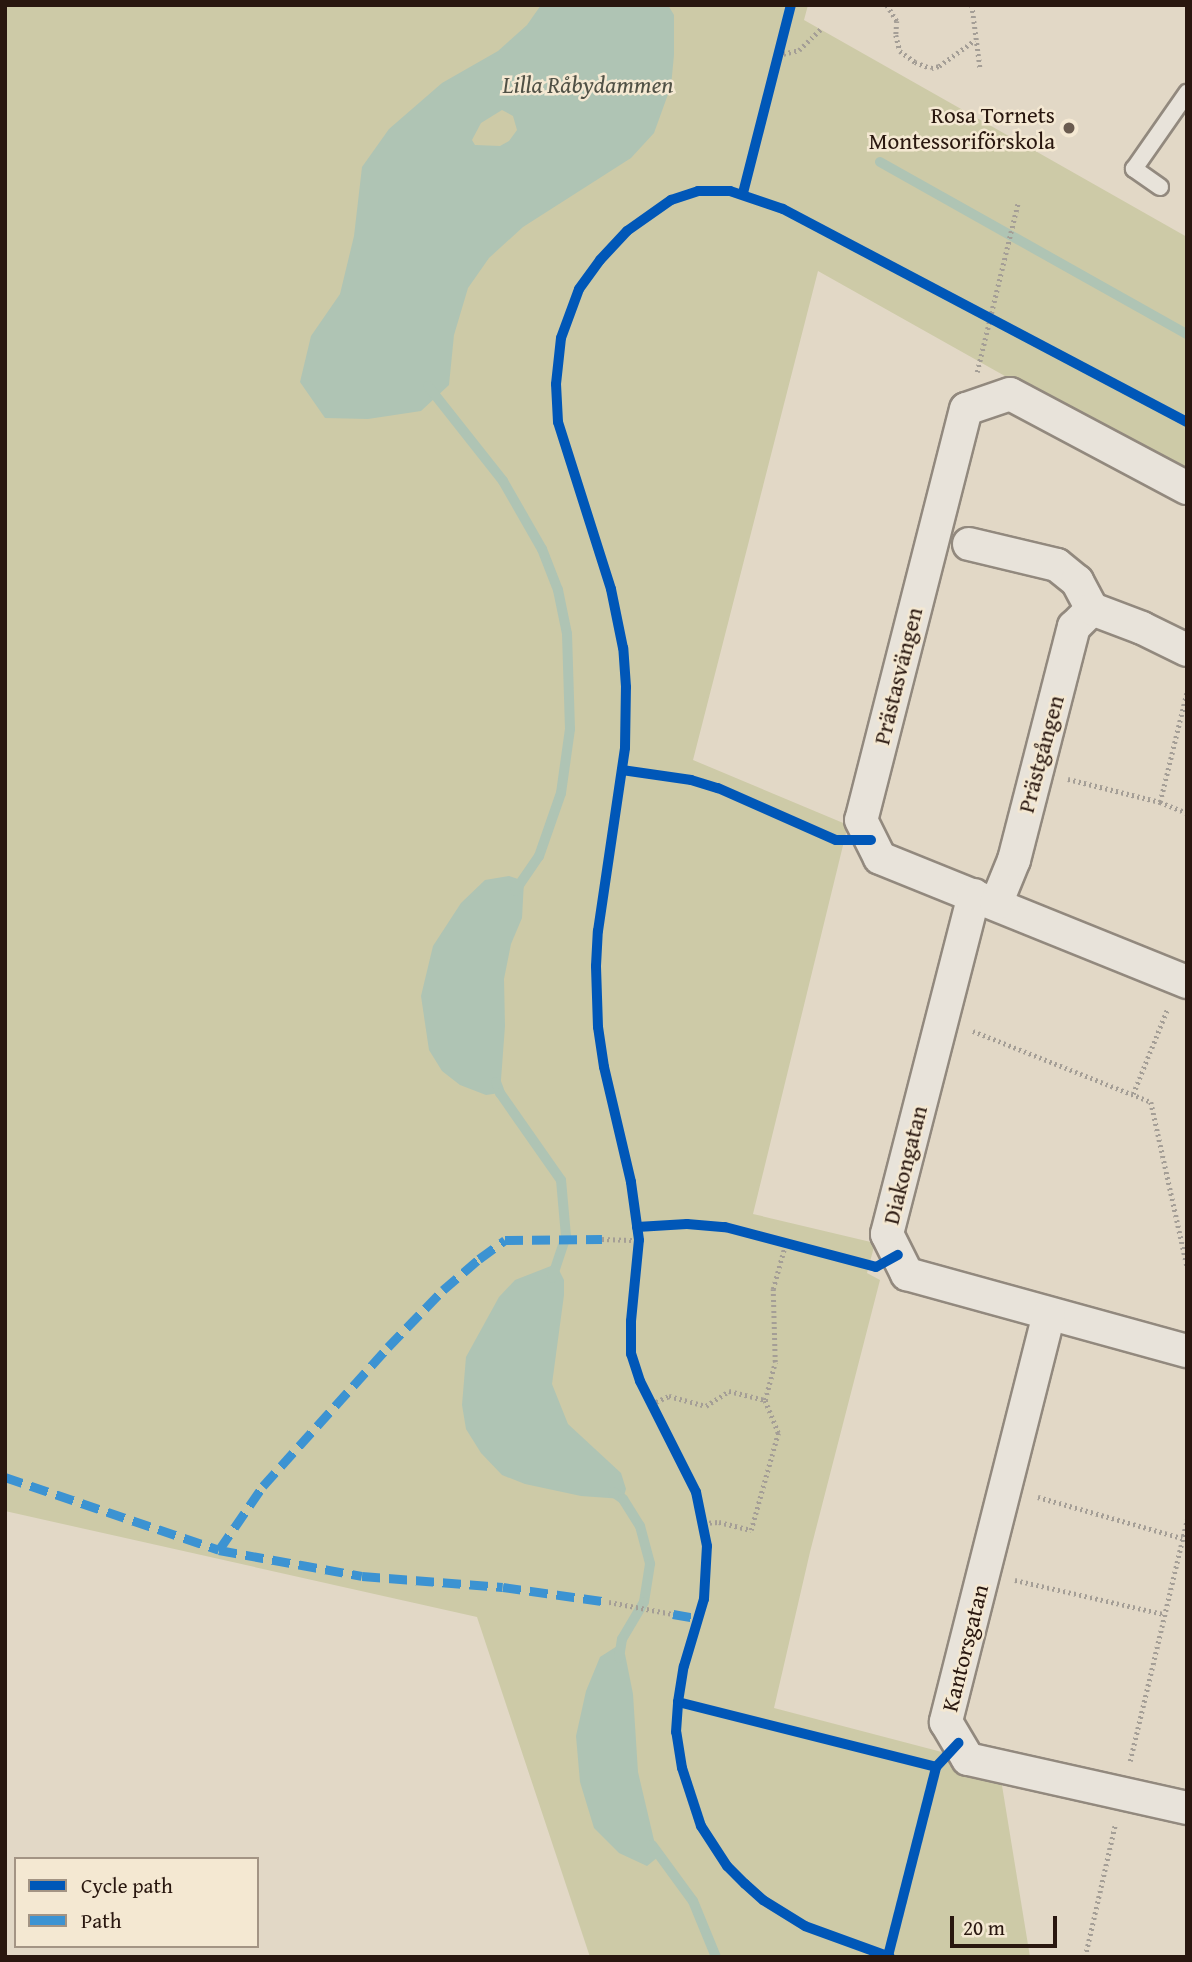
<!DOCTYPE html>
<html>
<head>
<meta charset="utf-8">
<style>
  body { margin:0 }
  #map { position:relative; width:1192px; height:1962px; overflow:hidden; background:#e2d8c6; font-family:"Gentium Book Plus",serif }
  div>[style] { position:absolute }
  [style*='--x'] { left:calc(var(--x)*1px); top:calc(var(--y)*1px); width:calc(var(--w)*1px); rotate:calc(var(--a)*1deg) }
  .green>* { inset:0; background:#cdcaa7 }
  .water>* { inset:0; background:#afc4b4 }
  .stream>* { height:10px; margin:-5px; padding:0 5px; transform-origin:5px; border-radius:5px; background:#afc4b4 }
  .path>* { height:4.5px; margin-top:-2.25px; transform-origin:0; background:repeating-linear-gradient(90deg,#a49e96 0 2px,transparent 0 5.5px) }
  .roads { filter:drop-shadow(2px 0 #92897e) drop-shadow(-2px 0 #92897e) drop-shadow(0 2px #92897e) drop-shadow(0 -2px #92897e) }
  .service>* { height:16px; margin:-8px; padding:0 8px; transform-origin:8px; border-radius:8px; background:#e8e3da }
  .minor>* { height:32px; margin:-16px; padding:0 16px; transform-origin:16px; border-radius:16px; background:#e8e3da }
  .quiet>* { height:9px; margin-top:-4.5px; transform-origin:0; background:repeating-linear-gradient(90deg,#3c93d2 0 18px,transparent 0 27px) }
  .cycleway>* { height:10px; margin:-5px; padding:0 5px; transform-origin:5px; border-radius:5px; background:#0057b8 }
  .dots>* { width:19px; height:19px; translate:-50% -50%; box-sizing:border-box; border:4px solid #f4e8d2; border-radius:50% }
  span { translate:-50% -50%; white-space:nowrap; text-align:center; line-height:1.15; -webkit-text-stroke:5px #f4e8d2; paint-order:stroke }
  .poi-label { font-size:23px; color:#29170f }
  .right { translate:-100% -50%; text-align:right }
  .street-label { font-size:23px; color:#29170f }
  .water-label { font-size:24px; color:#505146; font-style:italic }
  .frame { position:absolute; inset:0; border:7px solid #29170f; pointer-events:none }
  .legend { position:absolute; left:14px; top:1857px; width:245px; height:91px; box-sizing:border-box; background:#f4e8d2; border:2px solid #a39484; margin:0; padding:9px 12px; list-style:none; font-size:21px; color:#29170f }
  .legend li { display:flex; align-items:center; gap:14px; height:35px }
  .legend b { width:35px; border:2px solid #a39484 }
  .scale { position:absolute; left:950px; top:1916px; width:107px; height:32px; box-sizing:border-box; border:4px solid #29170f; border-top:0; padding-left:9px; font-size:21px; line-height:24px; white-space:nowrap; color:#29170f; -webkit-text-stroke:5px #f4e8d2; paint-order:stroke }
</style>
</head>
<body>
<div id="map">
  <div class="green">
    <i style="clip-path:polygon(5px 5px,808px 5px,804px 20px,1187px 237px,1187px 474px,1012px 380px,818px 271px,693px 760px,848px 825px,753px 1214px,875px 1243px,867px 1273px,880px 1280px,810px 1552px,774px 1708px,999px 1767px,1030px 1957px,590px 1957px,477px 1617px,5px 1511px)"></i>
  </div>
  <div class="water">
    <i style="clip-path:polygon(evenodd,541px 5px,668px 5px,674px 15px,674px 55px,671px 86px,654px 133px,631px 158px,523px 227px,489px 258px,468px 288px,454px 335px,449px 385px,421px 411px,368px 419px,325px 418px,300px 382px,311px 336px,340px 294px,354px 236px,362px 167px,389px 129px,442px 83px,498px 51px,527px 25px,541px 5px,502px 110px,513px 116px,517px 130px,509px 141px,500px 146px,475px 145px,472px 140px,481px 123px,502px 110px)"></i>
    <i style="clip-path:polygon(509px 876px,524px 881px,522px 918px,511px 944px,504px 979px,505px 1026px,500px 1093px,486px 1095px,460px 1085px,442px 1071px,429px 1050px,421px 996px,433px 946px,461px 903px,485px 880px)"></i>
    <i style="clip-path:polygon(556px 1264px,564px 1280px,564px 1295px,552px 1384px,568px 1424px,621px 1473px,626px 1489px,623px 1499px,581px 1496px,525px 1484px,502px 1475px,481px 1453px,466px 1429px,462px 1405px,466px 1357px,499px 1297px,515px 1280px)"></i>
    <i style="clip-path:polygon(622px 1639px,633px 1694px,638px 1772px,658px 1857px,647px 1866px,619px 1853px,594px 1828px,580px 1782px,576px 1736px,586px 1691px,600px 1657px,622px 1643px)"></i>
  </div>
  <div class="stream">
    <i style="--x:880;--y:162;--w:352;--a:29.3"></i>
    <i style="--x:428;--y:386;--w:121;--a:51.7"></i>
    <i style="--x:503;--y:481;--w:78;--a:60.2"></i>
    <i style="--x:542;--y:549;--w:44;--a:68.7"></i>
    <i style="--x:558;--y:590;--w:45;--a:78.4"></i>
    <i style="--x:567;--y:634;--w:95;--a:88.2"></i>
    <i style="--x:570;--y:729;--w:65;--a:98"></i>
    <i style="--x:561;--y:793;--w:67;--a:109.2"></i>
    <i style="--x:539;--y:856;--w:42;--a:124.4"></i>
    <i style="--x:496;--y:1082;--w:12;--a:70"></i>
    <i style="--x:500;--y:1093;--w:106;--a:55"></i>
    <i style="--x:561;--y:1180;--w:56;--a:84.9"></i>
    <i style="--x:566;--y:1236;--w:44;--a:108.4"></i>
    <i style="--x:613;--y:1492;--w:12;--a:35"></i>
    <i style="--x:623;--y:1499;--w:32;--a:58"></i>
    <i style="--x:640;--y:1526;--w:39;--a:75"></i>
    <i style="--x:650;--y:1564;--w:38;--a:99"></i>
    <i style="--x:644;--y:1602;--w:43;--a:120.7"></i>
    <i style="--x:622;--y:1639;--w:19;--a:99"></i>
    <i style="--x:652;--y:1845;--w:69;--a:53.8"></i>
    <i style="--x:693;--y:1901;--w:61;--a:67.7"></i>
  </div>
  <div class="path">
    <i style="--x:887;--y:5;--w:19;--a:58"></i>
    <i style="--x:897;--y:21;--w:14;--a:94"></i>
    <i style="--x:896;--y:35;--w:16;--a:76"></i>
    <i style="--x:900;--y:51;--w:19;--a:36"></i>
    <i style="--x:915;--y:62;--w:17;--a:21"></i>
    <i style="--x:931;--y:68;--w:8;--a:-14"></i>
    <i style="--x:939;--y:66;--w:44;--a:-35.8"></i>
    <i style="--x:972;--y:5;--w:63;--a:82.6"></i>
    <i style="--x:778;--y:55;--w:22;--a:-13"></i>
    <i style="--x:799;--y:50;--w:30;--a:-44"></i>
    <i style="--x:977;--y:372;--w:174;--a:-76.4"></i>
    <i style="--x:1068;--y:779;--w:95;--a:14"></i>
    <i style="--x:1160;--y:802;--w:29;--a:22"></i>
    <i style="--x:1160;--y:802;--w:114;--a:-76.3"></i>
    <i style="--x:973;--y:1031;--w:192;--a:21.7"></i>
    <i style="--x:1151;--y:1102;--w:168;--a:77.6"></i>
    <i style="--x:1133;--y:1094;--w:91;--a:-68"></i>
    <i style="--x:602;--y:1239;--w:37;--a:2"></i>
    <i style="--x:651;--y:1404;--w:20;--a:-24"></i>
    <i style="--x:669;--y:1396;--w:38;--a:15"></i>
    <i style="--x:706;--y:1406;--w:27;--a:-33"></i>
    <i style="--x:729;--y:1391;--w:37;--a:14"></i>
    <i style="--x:765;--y:1400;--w:39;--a:-75"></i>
    <i style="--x:775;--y:1362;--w:73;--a:-91.6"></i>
    <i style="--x:773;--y:1289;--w:49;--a:-74.5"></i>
    <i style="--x:1038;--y:1497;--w:150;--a:15.9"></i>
    <i style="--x:704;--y:1523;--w:15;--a:-4"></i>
    <i style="--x:719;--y:1522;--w:33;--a:14"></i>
    <i style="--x:751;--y:1530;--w:101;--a:-74.4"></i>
    <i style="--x:778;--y:1433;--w:35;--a:-112"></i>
    <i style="--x:1015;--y:1580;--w:153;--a:12.9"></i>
    <i style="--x:609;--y:1602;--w:65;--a:10.6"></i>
    <i style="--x:1130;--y:1761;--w:248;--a:-76.7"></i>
    <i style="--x:1085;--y:1957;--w:135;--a:-77.2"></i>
  </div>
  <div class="roads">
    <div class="service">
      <i style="--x:1160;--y:187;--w:32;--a:-145"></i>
      <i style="--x:1134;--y:169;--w:93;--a:-55.1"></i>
    </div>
    <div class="minor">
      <i style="--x:1187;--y:488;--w:200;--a:-152"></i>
      <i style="--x:1010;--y:394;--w:46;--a:161.2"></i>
      <i style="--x:966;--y:409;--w:424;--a:104.3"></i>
      <i style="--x:861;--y:820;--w:42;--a:63.4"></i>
      <i style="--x:880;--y:858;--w:331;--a:22"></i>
      <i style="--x:969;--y:544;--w:90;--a:13.4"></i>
      <i style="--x:1057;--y:565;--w:26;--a:39"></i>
      <i style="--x:1077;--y:581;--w:32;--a:62"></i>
      <i style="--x:974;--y:895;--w:350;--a:104.4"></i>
      <i style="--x:887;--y:1234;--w:45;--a:63.4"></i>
      <i style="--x:907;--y:1274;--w:290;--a:15.4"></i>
      <i style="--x:996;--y:904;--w:48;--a:-67.8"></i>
      <i style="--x:1014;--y:860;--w:241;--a:-75.6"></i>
      <i style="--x:1074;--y:627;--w:25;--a:-45"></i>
      <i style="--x:1092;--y:609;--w:53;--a:20.8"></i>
      <i style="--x:1142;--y:628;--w:50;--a:26.1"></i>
      <i style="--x:1049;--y:1314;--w:421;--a:104.2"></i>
      <i style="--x:946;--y:1722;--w:43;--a:59.3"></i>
      <i style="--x:968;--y:1759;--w:224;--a:12.6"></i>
    </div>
  </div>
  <div class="quiet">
    <i style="--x:5;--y:1477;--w:226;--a:18.8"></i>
    <i style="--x:219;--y:1550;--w:145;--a:10.3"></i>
    <i style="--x:362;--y:1576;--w:141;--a:4.5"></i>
    <i style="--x:503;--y:1587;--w:107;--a:8.1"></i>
    <i style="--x:219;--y:1550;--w:78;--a:-55.5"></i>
    <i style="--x:263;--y:1486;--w:187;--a:-48"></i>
    <i style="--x:388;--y:1347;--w:79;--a:-46"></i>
    <i style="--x:443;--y:1290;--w:48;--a:-40.7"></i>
    <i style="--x:479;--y:1259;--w:32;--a:-36"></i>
    <i style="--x:505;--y:1240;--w:97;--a:-0.6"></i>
    <i style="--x:673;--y:1614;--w:27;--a:10"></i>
  </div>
  <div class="cycleway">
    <i style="--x:743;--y:193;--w:194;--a:-75.7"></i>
    <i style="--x:622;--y:770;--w:70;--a:8.2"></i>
    <i style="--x:691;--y:780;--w:28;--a:17"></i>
    <i style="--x:718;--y:788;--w:129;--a:23.8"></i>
    <i style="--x:836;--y:840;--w:35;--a:0"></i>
    <i style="--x:637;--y:1227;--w:50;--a:-3.4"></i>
    <i style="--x:687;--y:1224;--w:38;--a:5"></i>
    <i style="--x:725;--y:1227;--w:156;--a:14.8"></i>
    <i style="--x:876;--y:1267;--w:25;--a:-29"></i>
    <i style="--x:678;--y:1702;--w:266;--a:14.1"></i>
    <i style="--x:936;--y:1767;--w:33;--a:-47"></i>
    <i style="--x:888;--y:1956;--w:195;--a:-75.7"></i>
    <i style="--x:890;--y:1957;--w:90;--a:-160"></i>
    <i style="--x:805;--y:1926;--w:49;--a:-148.2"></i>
    <i style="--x:763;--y:1900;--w:24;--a:-138"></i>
    <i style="--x:745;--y:1884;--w:25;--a:-135"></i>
    <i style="--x:727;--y:1866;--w:48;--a:-123"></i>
    <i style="--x:701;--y:1826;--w:61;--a:-108.1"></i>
    <i style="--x:682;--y:1768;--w:36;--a:-99"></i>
    <i style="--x:676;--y:1732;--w:30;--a:-86"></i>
    <i style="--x:678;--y:1702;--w:36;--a:-81"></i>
    <i style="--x:684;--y:1666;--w:70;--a:-73.4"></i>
    <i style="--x:704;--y:1599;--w:53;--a:-86.8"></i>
    <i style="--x:707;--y:1546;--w:55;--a:-101.5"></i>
    <i style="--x:696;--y:1492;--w:124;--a:-116.8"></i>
    <i style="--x:640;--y:1381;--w:28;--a:-108"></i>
    <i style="--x:631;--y:1354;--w:33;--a:-90"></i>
    <i style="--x:631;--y:1321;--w:81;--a:-84.4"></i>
    <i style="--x:639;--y:1240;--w:59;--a:-97.9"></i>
    <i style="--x:631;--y:1182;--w:118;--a:-103.2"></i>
    <i style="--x:604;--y:1067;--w:40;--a:-98.5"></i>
    <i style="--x:598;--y:1027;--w:61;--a:-91.9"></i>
    <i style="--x:596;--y:966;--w:35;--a:-87"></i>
    <i style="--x:598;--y:931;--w:185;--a:-81.6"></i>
    <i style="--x:625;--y:748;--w:61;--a:-89.1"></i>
    <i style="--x:626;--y:687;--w:39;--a:-94"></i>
    <i style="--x:623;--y:648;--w:60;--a:-101.5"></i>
    <i style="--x:611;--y:589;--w:175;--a:-107.6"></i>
    <i style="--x:558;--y:422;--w:38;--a:-93"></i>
    <i style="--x:556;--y:384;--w:46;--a:-83.8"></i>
    <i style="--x:561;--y:338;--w:52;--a:-69.8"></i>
    <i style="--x:579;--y:289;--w:36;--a:-54"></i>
    <i style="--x:600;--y:260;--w:40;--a:-47"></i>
    <i style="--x:627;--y:231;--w:54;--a:-35.2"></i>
    <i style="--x:671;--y:200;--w:28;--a:-18"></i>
    <i style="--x:698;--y:191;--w:32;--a:0"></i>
    <i style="--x:730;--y:191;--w:56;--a:18.8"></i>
    <i style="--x:783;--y:209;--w:457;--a:27.8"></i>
  </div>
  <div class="dots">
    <i style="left:1069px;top:128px;background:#6a5b4f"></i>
  </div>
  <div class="poi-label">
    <span class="right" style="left:1055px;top:128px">Rosa Tornets<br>Montessoriförskola</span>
  </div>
  <div class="street-label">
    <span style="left:898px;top:676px;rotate:-76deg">Prästasvängen</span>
    <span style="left:1041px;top:754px;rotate:-75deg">Prästgången</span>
    <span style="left:905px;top:1165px;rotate:-76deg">Diakongatan</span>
    <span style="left:965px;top:1648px;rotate:-76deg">Kantorsgatan</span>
  </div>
  <div class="water-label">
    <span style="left:588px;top:85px">Lilla Råbydammen</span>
  </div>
  <div class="frame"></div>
  <ul class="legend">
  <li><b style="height:9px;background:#0057b8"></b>Cycle path</li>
  <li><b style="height:9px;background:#3c93d2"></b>Path</li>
  </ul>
  <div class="scale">20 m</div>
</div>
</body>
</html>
